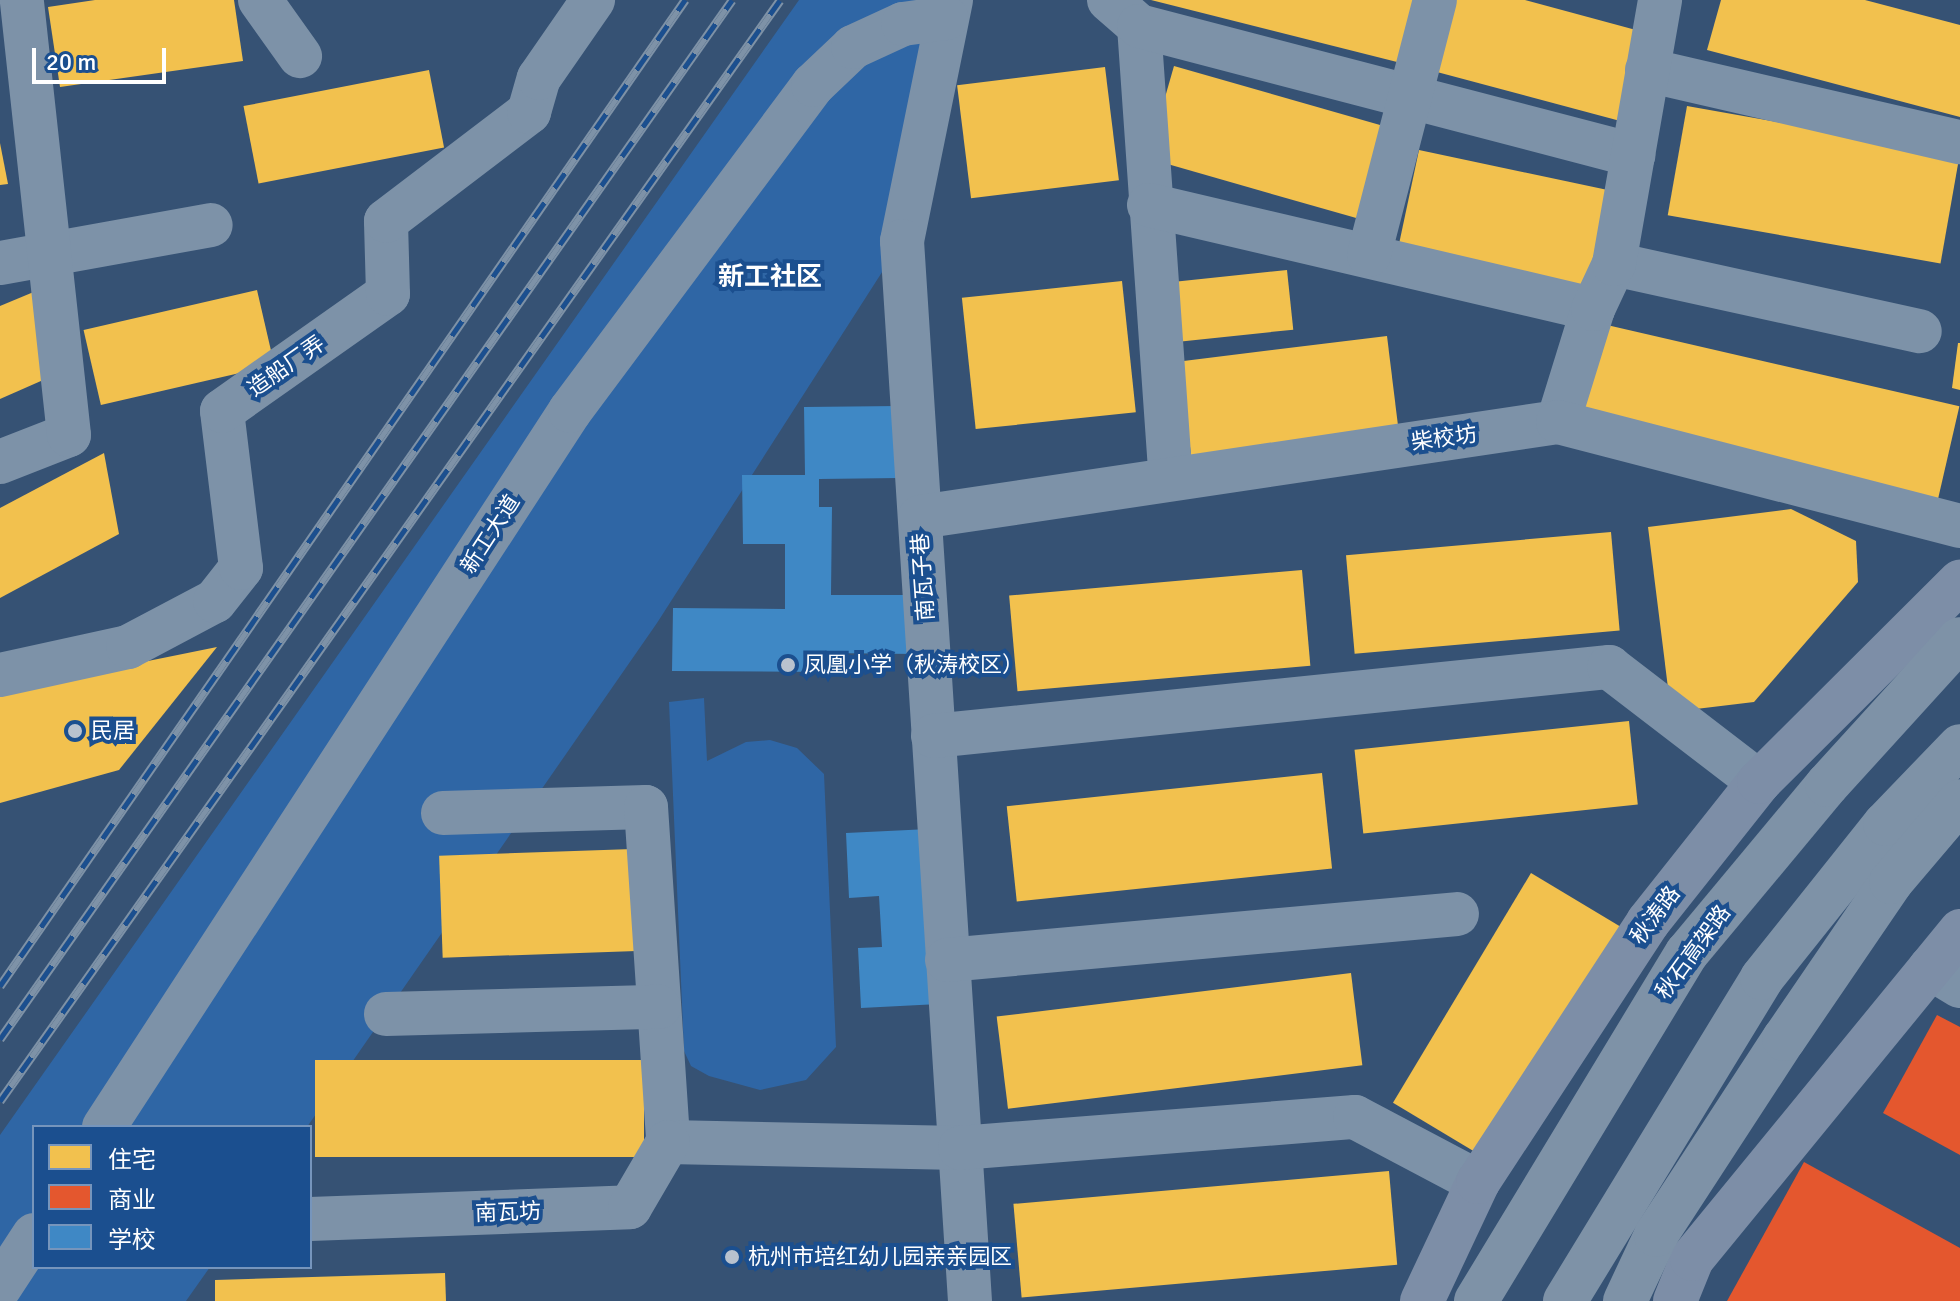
<!DOCTYPE html>
<html>
<head>
<meta charset="utf-8">
<style>
  body { margin:0 }
  #map { position:relative; width:1960px; height:1301px; overflow:hidden; background:#365274; font-family:Signika,"Noto Sans SC",sans-serif }
  div>[style] { position:absolute }
  [style*='--x'] { left:calc(var(--x)*1px); top:calc(var(--y)*1px); width:calc(var(--w)*1px); rotate:calc(var(--a)*1deg) }
  .green>* { inset:0; background:#2f66a5 }
  .homes>* { inset:0; background:#f2c14e; transform-origin:0 0 }
  .shops>* { inset:0; background:#e4572e }
  .schools>* { inset:0; background:#3f88c5 }
  .minor>* { height:44px; margin:-22px; padding:0 22px; transform-origin:22px; border-radius:22px; background:#7d92a8 }
  .major>* { height:44px; margin:-22px; padding:0 22px; transform-origin:22px; border-radius:22px; background:#7d8ea7 }
  .highway>* { height:44px; margin:-22px; padding:0 22px; transform-origin:22px; border-radius:22px; background:#7e92a7 }
  .rail>* { height:9px; margin-top:-4.5px; transform-origin:0; background:repeating-linear-gradient(90deg,#1b4f8f 0 18px,#7e92a7 0 36px); box-sizing:border-box; border-block:2px solid #7e92a7 }
  .dots>* { width:22px; height:22px; translate:-50% -50%; box-sizing:border-box; border:4px solid #1b4f8f; border-radius:50% }
  span { translate:-50% -50%; white-space:nowrap; text-align:center; line-height:1.15; -webkit-text-stroke:8px #1b4f8f; paint-order:stroke }
  .street-label { font-size:22px; color:#fff }
  .poi-label { font-size:22px; color:#fff }
  .left { translate:0 -50%; text-align:left }
  .quarter-label { font-size:26px; color:#fff; font-weight:700 }
  .legend { position:absolute; left:32px; top:1125px; width:280px; height:144px; box-sizing:border-box; background:#1b4f8f; border:2px solid #7695bc; margin:0; padding:10px 14px; list-style:none; font-size:24px; color:#fff }
  .legend li { display:flex; align-items:center; gap:16px; height:40px }
  .legend b { width:40px; border:2px solid #7695bc }
  .scale { position:absolute; left:32px; top:48px; width:134px; height:36px; box-sizing:border-box; border:4px solid #fff; border-top:0; padding-left:10px; font-size:24px; line-height:28px; white-space:nowrap; color:#fff; -webkit-text-stroke:6px #1b4f8f; paint-order:stroke }
</style>
</head>
<body>
<div id="map">
  <div class="green">
    <i style="clip-path:polygon(799px 0,930px 0,902px 241px,657px 623px,307px 1127px,34px 1127px,34px 1267px,210px 1267px,186px 1301px,0 1301px,0 1135px)"></i>
    <i style="clip-path:polygon(704px 698px,707px 761px,746px 742px,770px 740px,797px 748px,824px 774px,836px 1047px,806px 1080px,760px 1090px,709px 1076px,691px 1066px,684px 1051px,669px 702px)"></i>
  </div>
  <div class="homes">
    <i style="clip-path:polygon(95px 0,234px 0,243px 61px,60px 87px,48px 7px)"></i>
    <i style="clip-path:polygon(1151px 0,1421px 0,1405px 64px)"></i>
    <i style="clip-path:polygon(1456px 0,1525px 0,1647px 33px,1624px 122px,1437px 72px)"></i>
    <i style="clip-path:polygon(1721px 0,1865px 0,1960px 25px,1960px 117px,1707px 50px)"></i>
    <i style="left:1174px;top:66px;width:218px;height:96px;rotate:16deg"></i>
    <i style="left:1105px;top:67px;width:114px;height:149px;rotate:83deg"></i>
    <i style="left:429px;top:70px;width:79px;height:189px;rotate:79deg"></i>
    <i style="left:1687px;top:106px;width:277px;height:111px;rotate:10deg"></i>
    <i style="clip-path:polygon(0 143px,8px 184px,0 185px)"></i>
    <i style="left:1419px;top:150px;width:199px;height:105px;rotate:12deg"></i>
    <i style="left:1287px;top:270px;width:60px;height:115px;rotate:84deg"></i>
    <i style="left:1122px;top:281px;width:132px;height:161px;rotate:84deg"></i>
    <i style="left:257px;top:290px;width:77px;height:178px;rotate:77deg"></i>
    <i style="clip-path:polygon(36px 291px,50px 377px,0 399px,0 306px)"></i>
    <i style="left:1594px;top:322px;width:375px;height:95px;rotate:13deg"></i>
    <i style="left:1387px;top:336px;width:96px;height:209px;rotate:83deg"></i>
    <i style="clip-path:polygon(1958px 343px,1960px 343px,1960px 390px,1952px 388px)"></i>
    <i style="clip-path:polygon(104px 453px,119px 534px,0 598px,0 508px)"></i>
    <i style="clip-path:polygon(1791px 509px,1856px 541px,1858px 582px,1754px 702px,1671px 712px,1648px 527px)"></i>
    <i style="left:1611px;top:532px;width:99px;height:266px;rotate:85deg"></i>
    <i style="left:1302px;top:570px;width:96px;height:294px;rotate:85deg"></i>
    <i style="clip-path:polygon(217px 647px,119px 770px,0 803px,0 691px)"></i>
    <i style="left:1629px;top:721px;width:84px;height:276px;rotate:84deg"></i>
    <i style="left:1322px;top:773px;width:96px;height:317px;rotate:84deg"></i>
    <i style="left:633px;top:849px;width:102px;height:194px;rotate:88deg"></i>
    <i style="left:1531px;top:873px;width:106px;height:268px;rotate:31deg"></i>
    <i style="left:1351px;top:973px;width:93px;height:357px;rotate:83deg"></i>
    <i style="left:315px;top:1060px;width:329px;height:97px"></i>
    <i style="left:1389px;top:1171px;width:94px;height:377px;rotate:85deg"></i>
    <i style="clip-path:polygon(445px 1273px,446px 1301px,215px 1301px,215px 1280px)"></i>
  </div>
  <div class="shops">
    <i style="clip-path:polygon(1937px 1015px,1960px 1027px,1960px 1155px,1883px 1113px)"></i>
    <i style="clip-path:polygon(1804px 1162px,1960px 1248px,1960px 1301px,1727px 1301px)"></i>
  </div>
  <div class="schools">
    <i style="clip-path:polygon(898px 406px,899px 478px,819px 479px,819px 507px,832px 507px,831px 595px,915px 595px,915px 654px,827px 653px,827px 672px,672px 671px,673px 608px,785px 609px,785px 544px,743px 544px,742px 475px,805px 475px,804px 407px)"></i>
    <i style="clip-path:polygon(929px 829px,939px 1004px,861px 1008px,858px 948px,882px 947px,879px 896px,849px 898px,846px 833px)"></i>
  </div>
  <div class="minor">
    <i style="--x:260;--y:0;--w:69;--a:54.5"></i>
    <i style="--x:951;--y:0;--w:246;--a:101.5"></i>
    <i style="--x:902;--y:241;--w:1062;--a:86.33"></i>
    <i style="--x:1109;--y:0;--w:40;--a:41"></i>
    <i style="--x:1139;--y:26;--w:453;--a:86"></i>
    <i style="--x:1139;--y:26;--w:511;--a:14.64"></i>
    <i style="--x:1647;--y:70;--w:321;--a:13"></i>
    <i style="--x:1149;--y:205;--w:456;--a:13.2"></i>
    <i style="--x:1369;--y:255;--w:263;--a:-75.5"></i>
    <i style="--x:0;--y:263;--w:214;--a:-10.2"></i>
    <i style="--x:1614;--y:264;--w:313;--a:12.4"></i>
    <i style="--x:1558;--y:422;--w:118;--a:-72.8"></i>
    <i style="--x:1593;--y:309;--w:50;--a:-65"></i>
    <i style="--x:1614;--y:264;--w:268;--a:-80.1"></i>
    <i style="--x:0;--y:462;--w:74;--a:-21.4"></i>
    <i style="--x:69;--y:435;--w:438;--a:-96.2"></i>
    <i style="--x:920;--y:517;--w:645;--a:-8.47"></i>
    <i style="--x:1558;--y:422;--w:415;--a:14.5"></i>
    <i style="--x:0;--y:675;--w:131;--a:-12.3"></i>
    <i style="--x:128;--y:647;--w:98;--a:-27.9"></i>
    <i style="--x:215;--y:601;--w:42;--a:-51.8"></i>
    <i style="--x:241;--y:568;--w:158;--a:-96.9"></i>
    <i style="--x:222;--y:411;--w:203;--a:-35.2"></i>
    <i style="--x:388;--y:294;--w:73;--a:-91.6"></i>
    <i style="--x:386;--y:221;--w:180;--a:-37.3"></i>
    <i style="--x:529;--y:112;--w:35;--a:-74"></i>
    <i style="--x:539;--y:78;--w:95;--a:-55.3"></i>
    <i style="--x:933;--y:736;--w:680;--a:-5.83"></i>
    <i style="--x:1609;--y:667;--w:189;--a:37.5"></i>
    <i style="--x:443;--y:813;--w:203;--a:-1.7"></i>
    <i style="--x:646;--y:807;--w:336;--a:86.2"></i>
    <i style="--x:668;--y:1142;--w:292;--a:1.2"></i>
    <i style="--x:960;--y:1148;--w:396;--a:-4.5"></i>
    <i style="--x:1355;--y:1117;--w:139;--a:27.9"></i>
    <i style="--x:947;--y:960;--w:512;--a:-5.15"></i>
    <i style="--x:1930;--y:968;--w:35;--a:31"></i>
    <i style="--x:386;--y:1014;--w:273;--a:-1.5"></i>
    <i style="--x:104;--y:1127;--w:854;--a:-56.94"></i>
    <i style="--x:570;--y:411;--w:407;--a:-53.3"></i>
    <i style="--x:813;--y:85;--w:55;--a:-43.5"></i>
    <i style="--x:853;--y:47;--w:55;--a:-24.7"></i>
    <i style="--x:903;--y:24;--w:44;--a:-7.8"></i>
    <i style="--x:310;--y:1219;--w:320;--a:-2.1"></i>
    <i style="--x:630;--y:1207;--w:75;--a:-59.7"></i>
    <i style="--x:0;--y:1287;--w:62;--a:-56.8"></i>
  </div>
  <div class="major">
    <i style="--x:1422;--y:1301;--w:132;--a:-64.8"></i>
    <i style="--x:1478;--y:1182;--w:311;--a:-56.8"></i>
    <i style="--x:1648;--y:922;--w:179;--a:-51.6"></i>
    <i style="--x:1759;--y:782;--w:284;--a:-44.9"></i>
    <i style="--x:1675;--y:1301;--w:45;--a:-68"></i>
    <i style="--x:1692;--y:1259;--w:424;--a:-50.7"></i>
  </div>
  <div class="highway">
    <i style="--x:1476;--y:1301;--w:407;--a:-58.8"></i>
    <i style="--x:1687;--y:953;--w:219;--a:-50.2"></i>
    <i style="--x:1827;--y:785;--w:197;--a:-47.7"></i>
    <i style="--x:1565;--y:1301;--w:378;--a:-58.6"></i>
    <i style="--x:1762;--y:978;--w:197;--a:-51.4"></i>
    <i style="--x:1885;--y:824;--w:108;--a:-46.1"></i>
    <i style="--x:1625;--y:1301;--w:73;--a:-64.8"></i>
    <i style="--x:1656;--y:1235;--w:234;--a:-56.9"></i>
    <i style="--x:1784;--y:1039;--w:190;--a:-55.7"></i>
    <i style="--x:1891;--y:882;--w:106;--a:-49.6"></i>
  </div>
  <div class="rail">
    <i style="--x:0;--y:986;--w:1201;--a:-55.21"></i>
    <i style="--x:0;--y:1039;--w:1271;--a:-54.83"></i>
    <i style="--x:0;--y:1101;--w:1349;--a:-54.68"></i>
  </div>
  <div class="dots">
    <i style="left:788px;top:665px;background:#b9c2ce"></i>
    <i style="left:75px;top:731px;background:#b9c2ce"></i>
    <i style="left:732px;top:1257px;background:#b9c2ce"></i>
  </div>
  <div class="street-label">
    <span style="left:286px;top:366px;rotate:-35deg">造船厂弄</span>
    <span style="left:1444px;top:438px;rotate:-8deg">柴校坊</span>
    <span style="left:490px;top:534px;rotate:-57deg">新工大道</span>
    <span style="left:923px;top:577px;rotate:-94deg">南瓦子巷</span>
    <span style="left:1655px;top:915px;rotate:-53deg">秋涛路</span>
    <span style="left:1693px;top:952px;rotate:-54deg">秋石高架路</span>
    <span style="left:508px;top:1212px;rotate:-2deg">南瓦坊</span>
  </div>
  <div class="poi-label">
    <span class="left" style="left:804px;top:665px">凤凰小学（秋涛校区）</span>
    <span class="left" style="left:91px;top:731px">民居</span>
    <span class="left" style="left:748px;top:1257px">杭州市培红幼儿园亲亲园区</span>
  </div>
  <div class="quarter-label">
    <span style="left:770px;top:278px">新工社区</span>
  </div>
  <ul class="legend">
  <li><b style="height:22px;background:#f2c14e"></b>住宅</li>
  <li><b style="height:22px;background:#e4572e"></b>商业</li>
  <li><b style="height:22px;background:#3f88c5"></b>学校</li>
  </ul>
  <div class="scale">20 m</div>
</div>
</body>
</html>
